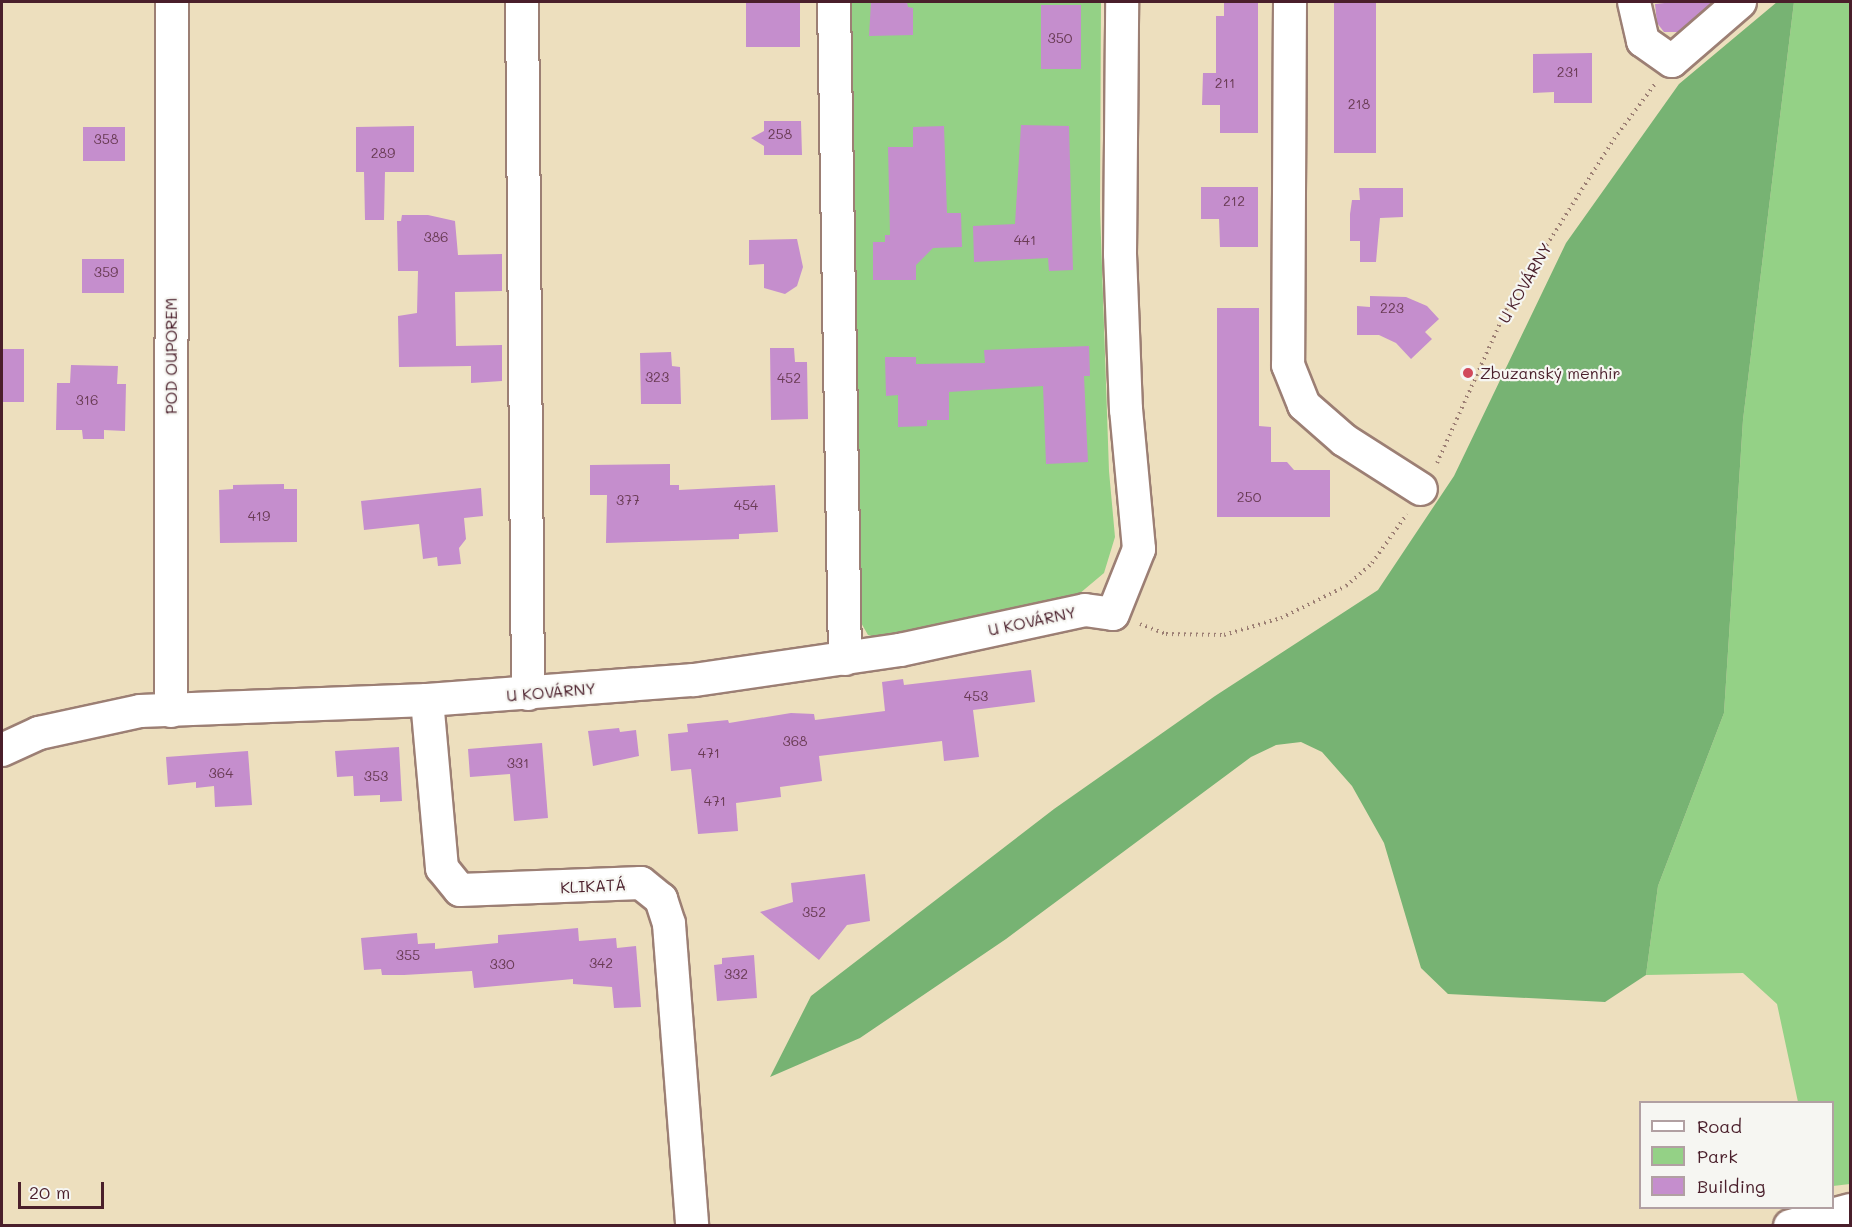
<!DOCTYPE html>
<html>
<head>
<meta charset="utf-8">
<style>
  body { margin:0 }
  #map { position:relative; width:1852px; height:1227px; overflow:hidden; background:#eddfbe; font-family:Mali,sans-serif }
  div>[style] { position:absolute }
  [style*='--x'] { left:calc(var(--x)*1px); top:calc(var(--y)*1px); width:calc(var(--w)*1px); rotate:calc(var(--a)*1deg) }
  .green>* { inset:0; background:#94d186 }
  .forest>* { inset:0; background:#77b373 }
  .building>* { inset:0; background:#c58ecd; transform-origin:0 0 }
  .path>* { height:4px; margin-top:-2px; transform-origin:0; background:repeating-linear-gradient(90deg,#9c7f74 0 1.5px,transparent 0 6px) }
  .roads { filter:drop-shadow(2px 0 #9c7f74) drop-shadow(-2px 0 #9c7f74) drop-shadow(0 2px #9c7f74) drop-shadow(0 -2px #9c7f74) }
  .minor>* { height:32px; margin:-16px; padding:0 16px; transform-origin:16px; border-radius:16px; background:#fff }
  .dots>* { width:16px; height:16px; translate:-50% -50%; box-sizing:border-box; border:3px solid #f6f6f2; border-radius:50% }
  span { translate:-50% -50%; white-space:nowrap; text-align:center; line-height:1.15; -webkit-text-stroke:4.5px #f6f6f2; paint-order:stroke }
  .number-label { font-size:14px; color:#693b54 }
  .number-label span { -webkit-text-stroke-width:0 }
  .street-label { font-size:16px; color:#4a1f2b }
  .poi-label { font-size:16px; color:#4a1f2b }
  .left { translate:0 -50%; text-align:left }
  .frame { position:absolute; inset:0; border:3px solid #4a1f2b; pointer-events:none }
  .legend { position:absolute; left:1639px; top:1101px; width:195px; height:108px; box-sizing:border-box; background:#f6f6f2; border:2px solid #b1a0a2; margin:0; padding:8px 10px; list-style:none; font-size:18px; color:#4a1f2b }
  .legend li { display:flex; align-items:center; gap:12px; height:30px }
  .legend b { width:30px; border:2px solid #b1a0a2 }
  .scale { position:absolute; left:18px; top:1182px; width:86px; height:27px; box-sizing:border-box; border:3px solid #4a1f2b; border-top:0; padding-left:8px; font-size:18px; line-height:21px; white-space:nowrap; color:#4a1f2b; -webkit-text-stroke:4px #f6f6f2; paint-order:stroke }
</style>
</head>
<body>
<div id="map">
  <div class="green">
    <i style="clip-path:polygon(850px 2px,1101px 2px,1100px 209px,1109px 471px,1115px 537px,1104px 573px,1079px 594px,882px 639px,868px 635px,860px 621px)"></i>
    <i style="clip-path:polygon(1794px 2px,1850px 2px,1850px 1184px,1833px 1186px,1832px 1102px,1798px 1102px,1777px 1004px,1743px 973px,1646px 975px,1658px 886px,1724px 713px,1743px 420px)"></i>
  </div>
  <div class="forest">
    <i style="clip-path:polygon(1777px 2px,1794px 2px,1743px 420px,1724px 713px,1658px 886px,1646px 975px,1605px 1002px,1448px 994px,1421px 968px,1384px 843px,1352px 786px,1322px 752px,1301px 742px,1276px 745px,1251px 757px,1006px 939px,860px 1038px,770px 1077px,811px 996px,1054px 809px,1215px 696px,1378px 590px,1454px 476px,1566px 243px,1679px 84px)"></i>
  </div>
  <div class="building">
    <i style="left:746px;top:2px;width:54px;height:45px"></i>
    <i style="clip-path:polygon(871px 2px,907px 2px,908px 7px,913px 8px,913px 35px,869px 36px)"></i>
    <i style="clip-path:polygon(1224px 2px,1258px 3px,1258px 133px,1220px 133px,1220px 105px,1202px 105px,1203px 73px,1216px 73px,1216px 16px,1224px 16px)"></i>
    <i style="left:1334px;top:2px;width:42px;height:151px"></i>
    <i style="clip-path:polygon(1674px 2px,1713px 2px,1678px 32px,1664px 32px,1657px 23px,1655px 4px)"></i>
    <i style="left:1041px;top:5px;width:40px;height:64px"></i>
    <i style="clip-path:polygon(1592px 53px,1592px 103px,1554px 103px,1554px 92px,1533px 93px,1533px 54px)"></i>
    <i style="clip-path:polygon(764px 121px,801px 121px,802px 155px,764px 155px,764px 146px,751px 138px,764px 131px)"></i>
    <i style="clip-path:polygon(1021px 125px,1069px 126px,1073px 270px,1049px 271px,1048px 258px,974px 262px,973px 226px,1015px 224px)"></i>
    <i style="clip-path:polygon(414px 126px,414px 172px,385px 172px,384px 220px,365px 220px,364px 172px,356px 172px,356px 127px)"></i>
    <i style="clip-path:polygon(944px 126px,947px 213px,961px 213px,962px 247px,933px 248px,916px 265px,916px 280px,873px 280px,873px 242px,885px 242px,885px 235px,890px 235px,888px 147px,913px 147px,913px 127px)"></i>
    <i style="left:83px;top:127px;width:42px;height:34px"></i>
    <i style="clip-path:polygon(1201px 187px,1258px 187px,1258px 247px,1220px 247px,1219px 219px,1201px 219px)"></i>
    <i style="clip-path:polygon(1359px 188px,1403px 188px,1403px 217px,1380px 218px,1376px 262px,1360px 262px,1360px 241px,1350px 241px,1350px 214px,1352px 200px,1360px 200px)"></i>
    <i style="clip-path:polygon(402px 215px,428px 215px,455px 221px,458px 255px,502px 254px,502px 291px,455px 292px,456px 346px,502px 345px,502px 381px,471px 383px,471px 366px,399px 367px,398px 316px,417px 313px,418px 271px,398px 271px,397px 221px,401px 221px)"></i>
    <i style="clip-path:polygon(797px 239px,803px 267px,797px 286px,785px 294px,764px 288px,764px 264px,749px 265px,749px 240px)"></i>
    <i style="left:82px;top:259px;width:42px;height:34px"></i>
    <i style="clip-path:polygon(1370px 296px,1406px 297px,1427px 306px,1439px 319px,1425px 332px,1432px 339px,1411px 359px,1396px 343px,1379px 335px,1357px 335px,1357px 306px,1370px 307px)"></i>
    <i style="clip-path:polygon(1217px 308px,1259px 308px,1259px 426px,1271px 427px,1271px 462px,1287px 462px,1294px 470px,1330px 470px,1330px 517px,1217px 517px)"></i>
    <i style="clip-path:polygon(1089px 346px,1090px 376px,1084px 376px,1088px 462px,1046px 464px,1043px 386px,949px 392px,949px 420px,927px 420px,927px 426px,898px 427px,898px 395px,886px 396px,885px 357px,916px 357px,916px 364px,985px 363px,984px 350px)"></i>
    <i style="clip-path:polygon(770px 348px,794px 348px,795px 362px,807px 362px,808px 419px,771px 420px)"></i>
    <i style="left:2px;top:349px;width:22px;height:53px"></i>
    <i style="clip-path:polygon(671px 352px,672px 366px,680px 367px,681px 404px,641px 404px,640px 353px)"></i>
    <i style="clip-path:polygon(71px 365px,118px 366px,117px 384px,126px 384px,125px 431px,104px 430px,104px 439px,83px 439px,82px 430px,56px 430px,57px 383px,70px 383px)"></i>
    <i style="clip-path:polygon(670px 464px,670px 485px,679px 485px,679px 490px,775px 485px,778px 532px,739px 534px,739px 539px,606px 543px,607px 495px,590px 495px,590px 465px)"></i>
    <i style="clip-path:polygon(284px 484px,284px 489px,297px 489px,297px 542px,220px 543px,219px 490px,233px 489px,233px 485px)"></i>
    <i style="clip-path:polygon(481px 488px,483px 516px,464px 518px,466px 539px,459px 548px,461px 564px,438px 566px,437px 557px,423px 559px,419px 524px,364px 530px,361px 501px)"></i>
    <i style="clip-path:polygon(1031px 670px,1035px 702px,973px 710px,979px 757px,944px 761px,942px 741px,819px 756px,822px 781px,780px 787px,781px 797px,736px 803px,738px 831px,698px 834px,691px 769px,671px 771px,668px 734px,688px 732px,687px 724px,728px 720px,729px 723px,791px 713px,814px 714px,815px 720px,885px 711px,882px 682px,903px 679px,904px 685px)"></i>
    <i style="clip-path:polygon(619px 728px,620px 732px,636px 730px,639px 756px,593px 766px,588px 731px)"></i>
    <i style="clip-path:polygon(542px 743px,548px 818px,514px 821px,510px 774px,470px 777px,468px 749px)"></i>
    <i style="clip-path:polygon(399px 747px,402px 801px,380px 802px,380px 795px,354px 796px,353px 776px,337px 777px,335px 751px)"></i>
    <i style="clip-path:polygon(248px 751px,252px 805px,215px 807px,214px 786px,196px 788px,196px 782px,168px 785px,166px 757px)"></i>
    <i style="clip-path:polygon(865px 874px,870px 921px,847px 925px,819px 960px,760px 912px,793px 902px,791px 883px)"></i>
    <i style="clip-path:polygon(578px 928px,579px 941px,616px 938px,617px 948px,636px 946px,641px 1007px,614px 1008px,612px 987px,573px 984px,573px 979px,474px 988px,472px 971px,404px 975px,382px 975px,381px 969px,364px 970px,361px 938px,417px 933px,418px 944px,435px 943px,435px 949px,498px 943px,498px 935px)"></i>
    <i style="clip-path:polygon(754px 955px,757px 998px,717px 1001px,714px 965px,722px 964px,722px 958px)"></i>
  </div>
  <div class="path">
    <i style="--x:1437;--y:463;--w:172;--a:-65.7"></i>
    <i style="--x:1508;--y:306;--w:198;--a:-57.6"></i>
    <i style="--x:1614;--y:139;--w:69;--a:-53.3"></i>
    <i style="--x:1140;--y:624;--w:28;--a:21"></i>
    <i style="--x:1166;--y:634;--w:58;--a:1"></i>
    <i style="--x:1224;--y:635;--w:59;--a:-16.6"></i>
    <i style="--x:1281;--y:618;--w:72;--a:-26.2"></i>
    <i style="--x:1346;--y:586;--w:35;--a:-41"></i>
    <i style="--x:1372;--y:563;--w:60;--a:-54.5"></i>
  </div>
  <div class="roads">
    <div class="minor">
      <i style="--x:522;--y:2;--w:692;--a:89.5"></i>
      <i style="--x:834;--y:2;--w:657;--a:89.04"></i>
      <i style="--x:1290;--y:2;--w:363;--a:90.3"></i>
      <i style="--x:1288;--y:365;--w:43;--a:68.2"></i>
      <i style="--x:1304;--y:405;--w:53;--a:41.2"></i>
      <i style="--x:1344;--y:440;--w:91;--a:32.5"></i>
      <i style="--x:1634;--y:2;--w:40;--a:77"></i>
      <i style="--x:1643;--y:41;--w:35;--a:35"></i>
      <i style="--x:1672;--y:61;--w:90;--a:-40.9"></i>
      <i style="--x:427;--y:700;--w:169;--a:84.9"></i>
      <i style="--x:442;--y:868;--w:28;--a:51"></i>
      <i style="--x:460;--y:890;--w:181;--a:-2.2"></i>
      <i style="--x:641;--y:883;--w:26;--a:39"></i>
      <i style="--x:661;--y:899;--w:26;--a:72"></i>
      <i style="--x:669;--y:924;--w:303;--a:85.6"></i>
      <i style="--x:171;--y:711;--w:709;--a:-89.92"></i>
      <i style="--x:2;--y:750;--w:41;--a:-24.7"></i>
      <i style="--x:39;--y:733;--w:103;--a:-12.3"></i>
      <i style="--x:140;--y:711;--w:287;--a:-2.2"></i>
      <i style="--x:427;--y:700;--w:268;--a:-4.3"></i>
      <i style="--x:694;--y:680;--w:208;--a:-8.3"></i>
      <i style="--x:900;--y:650;--w:189;--a:-12.2"></i>
      <i style="--x:1085;--y:610;--w:28;--a:8"></i>
      <i style="--x:1113;--y:614;--w:70;--a:-68.2"></i>
      <i style="--x:1139;--y:549;--w:140;--a:-95.3"></i>
      <i style="--x:1126;--y:410;--w:156;--a:-92.2"></i>
      <i style="--x:1120;--y:254;--w:252;--a:-89.5"></i>
      <i style="--x:1790;--y:1226;--w:62;--a:-14.9"></i>
    </div>
  </div>
  <div class="dots">
    <i style="left:1468px;top:373px;background:#d1495b"></i>
  </div>
  <div class="number-label">
    <span style="left:1060px;top:38px">350</span>
    <span style="left:1568px;top:72px">231</span>
    <span style="left:1225px;top:83px">211</span>
    <span style="left:1359px;top:104px">218</span>
    <span style="left:780px;top:134px">258</span>
    <span style="left:106px;top:139px">358</span>
    <span style="left:383px;top:153px">289</span>
    <span style="left:1234px;top:201px">212</span>
    <span style="left:436px;top:237px">386</span>
    <span style="left:1025px;top:240px">441</span>
    <span style="left:106px;top:272px">359</span>
    <span style="left:1392px;top:308px">223</span>
    <span style="left:657px;top:377px">323</span>
    <span style="left:789px;top:378px">452</span>
    <span style="left:87px;top:400px">316</span>
    <span style="left:1249px;top:497px">250</span>
    <span style="left:628px;top:500px">377</span>
    <span style="left:746px;top:505px">454</span>
    <span style="left:259px;top:516px">419</span>
    <span style="left:976px;top:696px">453</span>
    <span style="left:795px;top:741px">368</span>
    <span style="left:709px;top:753px">471</span>
    <span style="left:518px;top:763px">331</span>
    <span style="left:221px;top:773px">364</span>
    <span style="left:376px;top:776px">353</span>
    <span style="left:715px;top:801px">471</span>
    <span style="left:814px;top:912px">352</span>
    <span style="left:408px;top:955px">355</span>
    <span style="left:601px;top:963px">342</span>
    <span style="left:502px;top:964px">330</span>
    <span style="left:736px;top:974px">332</span>
  </div>
  <div class="street-label">
    <span style="left:1525px;top:283px;rotate:-60deg">U KOVÁRNY</span>
    <span style="left:171px;top:356px;rotate:-90deg">POD OUPOREM</span>
    <span style="left:1032px;top:621px;rotate:-12deg">U KOVÁRNY</span>
    <span style="left:551px;top:692px;rotate:-5deg">U KOVÁRNY</span>
    <span style="left:593px;top:886px;rotate:-3deg">KLIKATÁ</span>
  </div>
  <div class="poi-label">
    <span class="left" style="left:1480px;top:373px">Zbuzanský menhir</span>
  </div>
  <div class="frame"></div>
  <ul class="legend">
  <li><b style="height:8px;background:#fff"></b>Road</li>
  <li><b style="height:16px;background:#94d186"></b>Park</li>
  <li><b style="height:16px;background:#c58ecd"></b>Building</li>
  </ul>
  <div class="scale">20 m</div>
</div>
</body>
</html>
